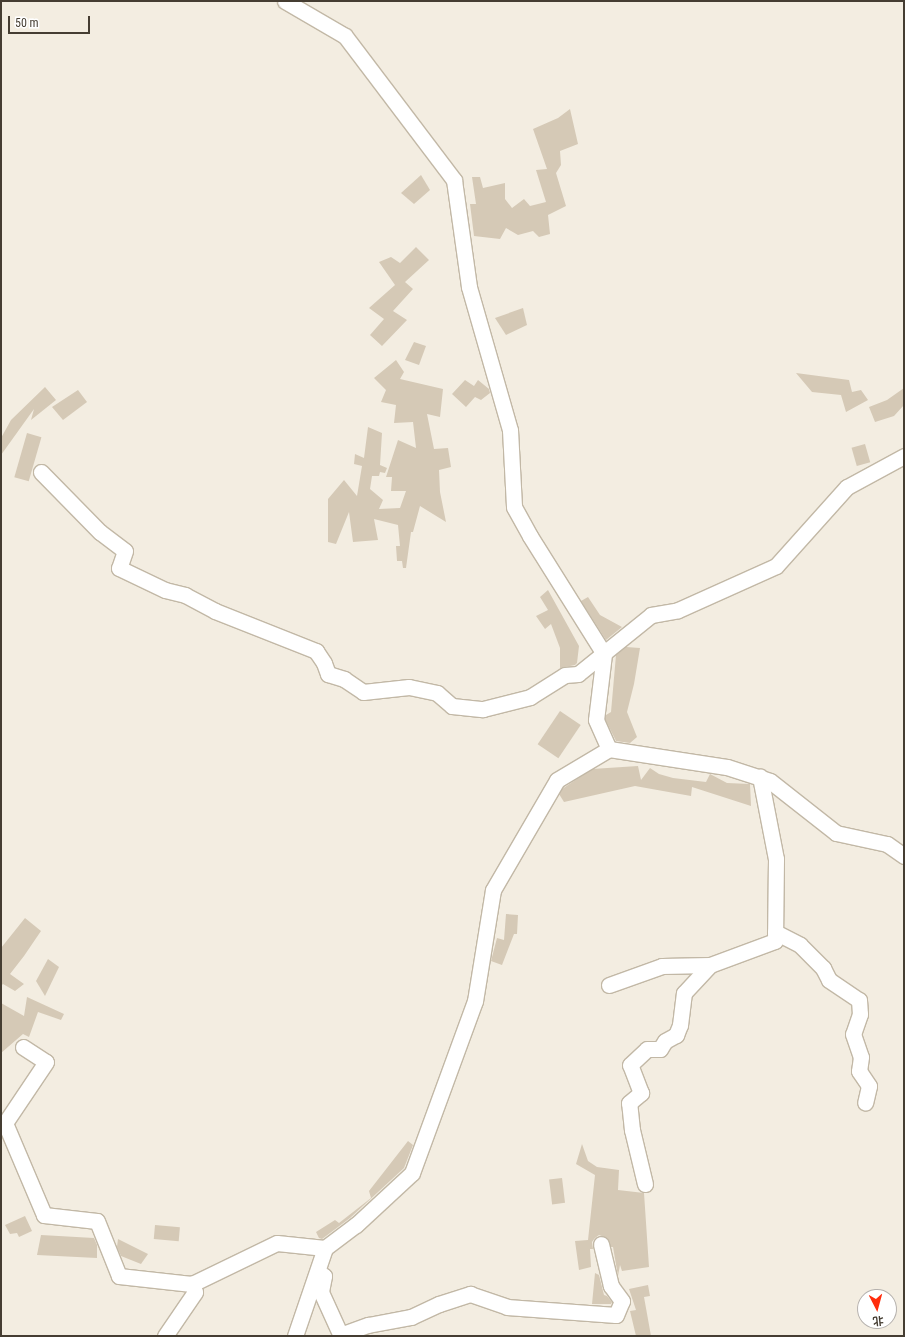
<!DOCTYPE html>
<html>
<head>
<meta charset="utf-8">
<style>
  body { margin:0 }
  #map { position:relative; width:905px; height:1337px; overflow:hidden; background:#f3ede1; font-family:"Roboto Condensed","Noto Sans SC",sans-serif }
  div>[style] { position:absolute }
  [style*='--x'] { left:calc(var(--x)*1px); top:calc(var(--y)*1px); width:calc(var(--w)*1px); rotate:calc(var(--a)*1deg) }
  .building>* { inset:0; background:#d5c9b6; transform-origin:0 0 }
  .roads { filter:drop-shadow(1px 0 #c2b8a6) drop-shadow(-1px 0 #c2b8a6) drop-shadow(0 1px #c2b8a6) drop-shadow(0 -1px #c2b8a6) }
  .minor>* { height:15px; margin:-7.5px; padding:0 7.5px; transform-origin:7.5px; border-radius:7.5px; background:#fff }
  span { translate:-50% -50%; white-space:nowrap; text-align:center; line-height:1.15; -webkit-text-stroke:3.5px #fff; paint-order:stroke }
  .frame { position:absolute; inset:0; border:2px solid #453d32; pointer-events:none }
  .north { position:absolute; left:857px; top:1289px; width:40px; height:40px; box-sizing:border-box; background:#fff; border:1px solid #b5b1ad; border-radius:50%; rotate:174deg; font-size:11px; font-weight:700; line-height:16px; text-align:center; color:#453d32 }
  .north::after { content:''; display:block; margin:auto; width:14px; height:18px; background:#ff2d0c; clip-path:polygon(50% 0,100% 100%,50% 72%,0 100%) }
  .scale { position:absolute; left:8px; top:16px; width:82px; height:18px; box-sizing:border-box; border:2px solid #453d32; border-top:0; padding-left:5px; font-size:12px; line-height:14px; white-space:nowrap; color:#453d32; -webkit-text-stroke:3px #fff; paint-order:stroke }
</style>
</head>
<body>
<div id="map">
  <div class="building">
    <i style="clip-path:polygon(570px 109px,578px 144px,560px 151px,561px 165px,556px 173px,566px 206px,548px 215px,550px 234px,539px 237px,533px 231px,518px 235px,506px 228px,500px 239px,474px 236px,470px 204px,476px 204px,472px 177px,480px 177px,483px 188px,505px 183px,505px 199px,512px 208px,524px 199px,530px 206px,546px 202px,536px 170px,547px 169px,533px 129px,558px 118px)"></i>
    <i style="clip-path:polygon(421px 175px,430px 190px,414px 204px,401px 193px)"></i>
    <i style="clip-path:polygon(416px 247px,429px 260px,405px 282px,413px 289px,393px 311px,407px 320px,382px 346px,370px 335px,384px 319px,369px 308px,395px 285px,379px 262px,391px 257px,400px 263px)"></i>
    <i style="clip-path:polygon(523px 308px,527px 325px,506px 335px,495px 318px)"></i>
    <i style="clip-path:polygon(414px 342px,426px 346px,419px 365px,405px 360px)"></i>
    <i style="clip-path:polygon(396px 360px,404px 372px,400px 379px,443px 389px,440px 417px,427px 414px,434px 449px,448px 448px,451px 467px,439px 470px,440px 492px,446px 522px,420px 506px,413px 532px,411px 532px,406px 568px,403px 568px,402px 561px,397px 561px,396px 546px,400px 546px,398px 525px,374px 519px,378px 540px,353px 542px,349px 512px,336px 544px,328px 542px,328px 499px,344px 480px,357px 496px,362px 466px,354px 464px,355px 454px,364px 458px,368px 427px,382px 433px,380px 465px,387px 468px,385px 473px,380px 472px,379px 476px,372px 476px,370px 489px,383px 500px,379px 509px,400px 508px,406px 491px,391px 491px,392px 477px,386px 477px,398px 440px,416px 448px,413px 422px,394px 423px,396px 405px,381px 402px,386px 390px,374px 378px)"></i>
    <i style="clip-path:polygon(796px 373px,849px 380px,852px 392px,861px 390px,868px 400px,846px 412px,841px 395px,812px 392px)"></i>
    <i style="clip-path:polygon(465px 380px,474px 386px,478px 380px,489px 389px,490px 393px,481px 400px,475px 397px,466px 407px,452px 394px)"></i>
    <i style="clip-path:polygon(45px 387px,56px 400px,31px 420px,34px 409px,1px 455px,1px 438px,11px 420px)"></i>
    <i style="clip-path:polygon(904px 388px,904px 405px,894px 416px,875px 422px,869px 407px,887px 400px)"></i>
    <i style="clip-path:polygon(78px 390px,87px 402px,63px 420px,52px 407px)"></i>
    <i style="left:27px;top:433px;width:15px;height:46px;rotate:16deg"></i>
    <i style="left:865px;top:444px;width:19px;height:14px;rotate:74deg"></i>
    <i style="clip-path:polygon(548px 590px,579px 646px,577px 663px,575px 665px,560px 668px,560px 648px,551px 624px,545px 629px,536px 616px,548px 610px,540px 597px)"></i>
    <i style="clip-path:polygon(588px 597px,600px 615px,622px 627px,606px 640px,581px 601px)"></i>
    <i style="clip-path:polygon(626px 647px,640px 648px,634px 684px,627px 712px,637px 737px,630px 743px,616px 741px,605px 719px,606px 715px,611px 712px,616px 655px)"></i>
    <i style="left:560px;top:711px;width:25px;height:40px;rotate:34deg"></i>
    <i style="clip-path:polygon(638px 766px,641px 780px,650px 768px,659px 774px,673px 778px,706px 782px,710px 774px,727px 783px,750px 784px,751px 806px,692px 787px,691px 796px,635px 786px,564px 802px,559px 794px,562px 789px,592px 769px)"></i>
    <i style="clip-path:polygon(506px 914px,518px 915px,517px 934px,514px 934px,502px 965px,491px 961px,497px 938px,504px 940px)"></i>
    <i style="clip-path:polygon(25px 918px,41px 931px,24px 956px,10px 974px,24px 984px,15px 991px,3px 984px,1px 986px,1px 948px)"></i>
    <i style="clip-path:polygon(48px 959px,59px 967px,45px 996px,36px 981px)"></i>
    <i style="clip-path:polygon(27px 997px,64px 1014px,61px 1020px,38px 1012px,29px 1037px,23px 1034px,1px 1053px,1px 1003px,24px 1016px)"></i>
    <i style="clip-path:polygon(408px 1141px,413px 1145px,404px 1168px,350px 1218px,322px 1239px,319px 1238px,316px 1232px,335px 1220px,339px 1223px,371px 1198px,369px 1191px)"></i>
    <i style="clip-path:polygon(582px 1144px,588px 1161px,597px 1167px,619px 1170px,618px 1190px,644px 1193px,649px 1267px,622px 1271px,620px 1265px,618px 1276px,613px 1247px,611px 1247px,607px 1238px,599px 1235px,595px 1238px,592px 1242px,593px 1249px,590px 1249px,591px 1267px,579px 1270px,575px 1241px,588px 1240px,595px 1175px,576px 1164px)"></i>
    <i style="left:562px;top:1178px;width:25px;height:13px;rotate:83deg"></i>
    <i style="clip-path:polygon(25px 1216px,32px 1231px,19px 1237px,17px 1233px,10px 1234px,5px 1225px)"></i>
    <i style="left:155px;top:1225px;width:25px;height:14px;rotate:5deg"></i>
    <i style="clip-path:polygon(41px 1235px,94px 1238px,97px 1245px,97px 1258px,37px 1255px)"></i>
    <i style="clip-path:polygon(118px 1239px,148px 1254px,141px 1264px,121px 1256px,117px 1247px)"></i>
    <i style="clip-path:polygon(595px 1273px,599px 1275px,604px 1295px,607px 1296px,612px 1302px,611px 1304px,592px 1304px)"></i>
    <i style="clip-path:polygon(648px 1285px,650px 1296px,644px 1297px,651px 1336px,636px 1336px,630px 1311px,636px 1310px,629px 1289px)"></i>
  </div>
  <div class="roads">
    <div class="minor">
      <i style="--x:285;--y:1;--w:69;--a:30.3"></i>
      <i style="--x:345;--y:36;--w:181;--a:52.9"></i>
      <i style="--x:454;--y:180;--w:108;--a:82"></i>
      <i style="--x:469;--y:287;--w:149;--a:74"></i>
      <i style="--x:510;--y:430;--w:77;--a:87"></i>
      <i style="--x:514;--y:507;--w:33;--a:61"></i>
      <i style="--x:530;--y:536;--w:139;--a:57.9"></i>
      <i style="--x:604;--y:654;--w:66;--a:96.9"></i>
      <i style="--x:596;--y:720;--w:32;--a:66"></i>
      <i style="--x:41;--y:472;--w:84;--a:45.5"></i>
      <i style="--x:100;--y:532;--w:31;--a:37"></i>
      <i style="--x:125;--y:551;--w:18;--a:109"></i>
      <i style="--x:119;--y:568;--w:51;--a:25.6"></i>
      <i style="--x:165;--y:590;--w:21;--a:14"></i>
      <i style="--x:185;--y:595;--w:34;--a:28"></i>
      <i style="--x:215;--y:611;--w:109;--a:21.6"></i>
      <i style="--x:316;--y:651;--w:14;--a:56"></i>
      <i style="--x:324;--y:663;--w:12;--a:70"></i>
      <i style="--x:328;--y:674;--w:17;--a:17"></i>
      <i style="--x:344;--y:679;--w:23;--a:34"></i>
      <i style="--x:363;--y:692;--w:46;--a:-6.2"></i>
      <i style="--x:409;--y:687;--w:29;--a:12"></i>
      <i style="--x:437;--y:693;--w:20;--a:41"></i>
      <i style="--x:452;--y:706;--w:31;--a:6"></i>
      <i style="--x:483;--y:709;--w:49;--a:-14.3"></i>
      <i style="--x:530;--y:697;--w:41;--a:-32.2"></i>
      <i style="--x:565;--y:675;--w:13;--a:-4"></i>
      <i style="--x:578;--y:674;--w:94;--a:-38.9"></i>
      <i style="--x:651;--y:615;--w:27;--a:-10"></i>
      <i style="--x:678;--y:610;--w:107;--a:-24.2"></i>
      <i style="--x:776;--y:566;--w:106;--a:-48.1"></i>
      <i style="--x:847;--y:487;--w:65;--a:-28.5"></i>
      <i style="--x:775;--y:932;--w:28;--a:27"></i>
      <i style="--x:800;--y:945;--w:33;--a:45"></i>
      <i style="--x:823;--y:968;--w:13;--a:63"></i>
      <i style="--x:829;--y:980;--w:36;--a:34"></i>
      <i style="--x:859;--y:1000;--w:14;--a:86"></i>
      <i style="--x:860;--y:1014;--w:21;--a:109"></i>
      <i style="--x:853;--y:1034;--w:24;--a:71"></i>
      <i style="--x:861;--y:1057;--w:14;--a:98"></i>
      <i style="--x:859;--y:1071;--w:18;--a:56"></i>
      <i style="--x:869;--y:1086;--w:17;--a:103"></i>
      <i style="--x:609;--y:985;--w:56;--a:-19.7"></i>
      <i style="--x:662;--y:966;--w:48;--a:-1.2"></i>
      <i style="--x:710;--y:965;--w:69;--a:-20.3"></i>
      <i style="--x:775;--y:941;--w:82;--a:-89.3"></i>
      <i style="--x:776;--y:859;--w:84;--a:-101"></i>
      <i style="--x:23;--y:1047;--w:27;--a:33"></i>
      <i style="--x:46;--y:1062;--w:73;--a:123.9"></i>
      <i style="--x:5;--y:1123;--w:100;--a:67"></i>
      <i style="--x:44;--y:1215;--w:53;--a:6.5"></i>
      <i style="--x:97;--y:1221;--w:59;--a:68.2"></i>
      <i style="--x:119;--y:1276;--w:73;--a:6.3"></i>
      <i style="--x:192;--y:1284;--w:94;--a:-25.8"></i>
      <i style="--x:277;--y:1243;--w:48;--a:5.9"></i>
      <i style="--x:645;--y:1184;--w:56;--a:-103.5"></i>
      <i style="--x:632;--y:1130;--w:27;--a:-96"></i>
      <i style="--x:629;--y:1103;--w:16;--a:-40"></i>
      <i style="--x:641;--y:1093;--w:30;--a:-111"></i>
      <i style="--x:630;--y:1065;--w:23;--a:-43"></i>
      <i style="--x:647;--y:1049;--w:13;--a:0"></i>
      <i style="--x:660;--y:1049;--w:9;--a:-58"></i>
      <i style="--x:665;--y:1041;--w:13;--a:-29"></i>
      <i style="--x:676;--y:1035;--w:11;--a:-68"></i>
      <i style="--x:680;--y:1025;--w:32;--a:-83"></i>
      <i style="--x:684;--y:993;--w:38;--a:-47"></i>
      <i style="--x:320;--y:1273;--w:5;--a:37"></i>
      <i style="--x:324;--y:1276;--w:16;--a:101"></i>
      <i style="--x:321;--y:1292;--w:48;--a:65.6"></i>
      <i style="--x:340;--y:1335;--w:30;--a:-20"></i>
      <i style="--x:368;--y:1325;--w:44;--a:-10.5"></i>
      <i style="--x:411;--y:1317;--w:31;--a:-25"></i>
      <i style="--x:439;--y:1304;--w:33;--a:-18"></i>
      <i style="--x:470;--y:1294;--w:39;--a:19"></i>
      <i style="--x:507;--y:1307;--w:109;--a:4.2"></i>
      <i style="--x:616;--y:1315;--w:15;--a:-67"></i>
      <i style="--x:622;--y:1301;--w:19;--a:-126"></i>
      <i style="--x:611;--y:1286;--w:43;--a:-103.4"></i>
      <i style="--x:165;--y:1336;--w:53;--a:-55.7"></i>
      <i style="--x:195;--y:1292;--w:9;--a:-111"></i>
      <i style="--x:295;--y:1336;--w:93;--a:-71.2"></i>
      <i style="--x:325;--y:1248;--w:39;--a:-37"></i>
      <i style="--x:356;--y:1225;--w:76;--a:-42.9"></i>
      <i style="--x:412;--y:1173;--w:183;--a:-69.9"></i>
      <i style="--x:475;--y:1001;--w:112;--a:-80.8"></i>
      <i style="--x:493;--y:890;--w:127;--a:-59.8"></i>
      <i style="--x:557;--y:780;--w:61;--a:-30.8"></i>
      <i style="--x:609;--y:749;--w:119;--a:8.7"></i>
      <i style="--x:727;--y:767;--w:45;--a:18"></i>
      <i style="--x:770;--y:781;--w:84;--a:38.2"></i>
      <i style="--x:836;--y:833;--w:52;--a:12.2"></i>
      <i style="--x:887;--y:844;--w:21;--a:35"></i>
    </div>
  </div>
  <div class="frame"></div>
  <div class="north">北</div>
  <div class="scale">50 m</div>
</div>
</body>
</html>
